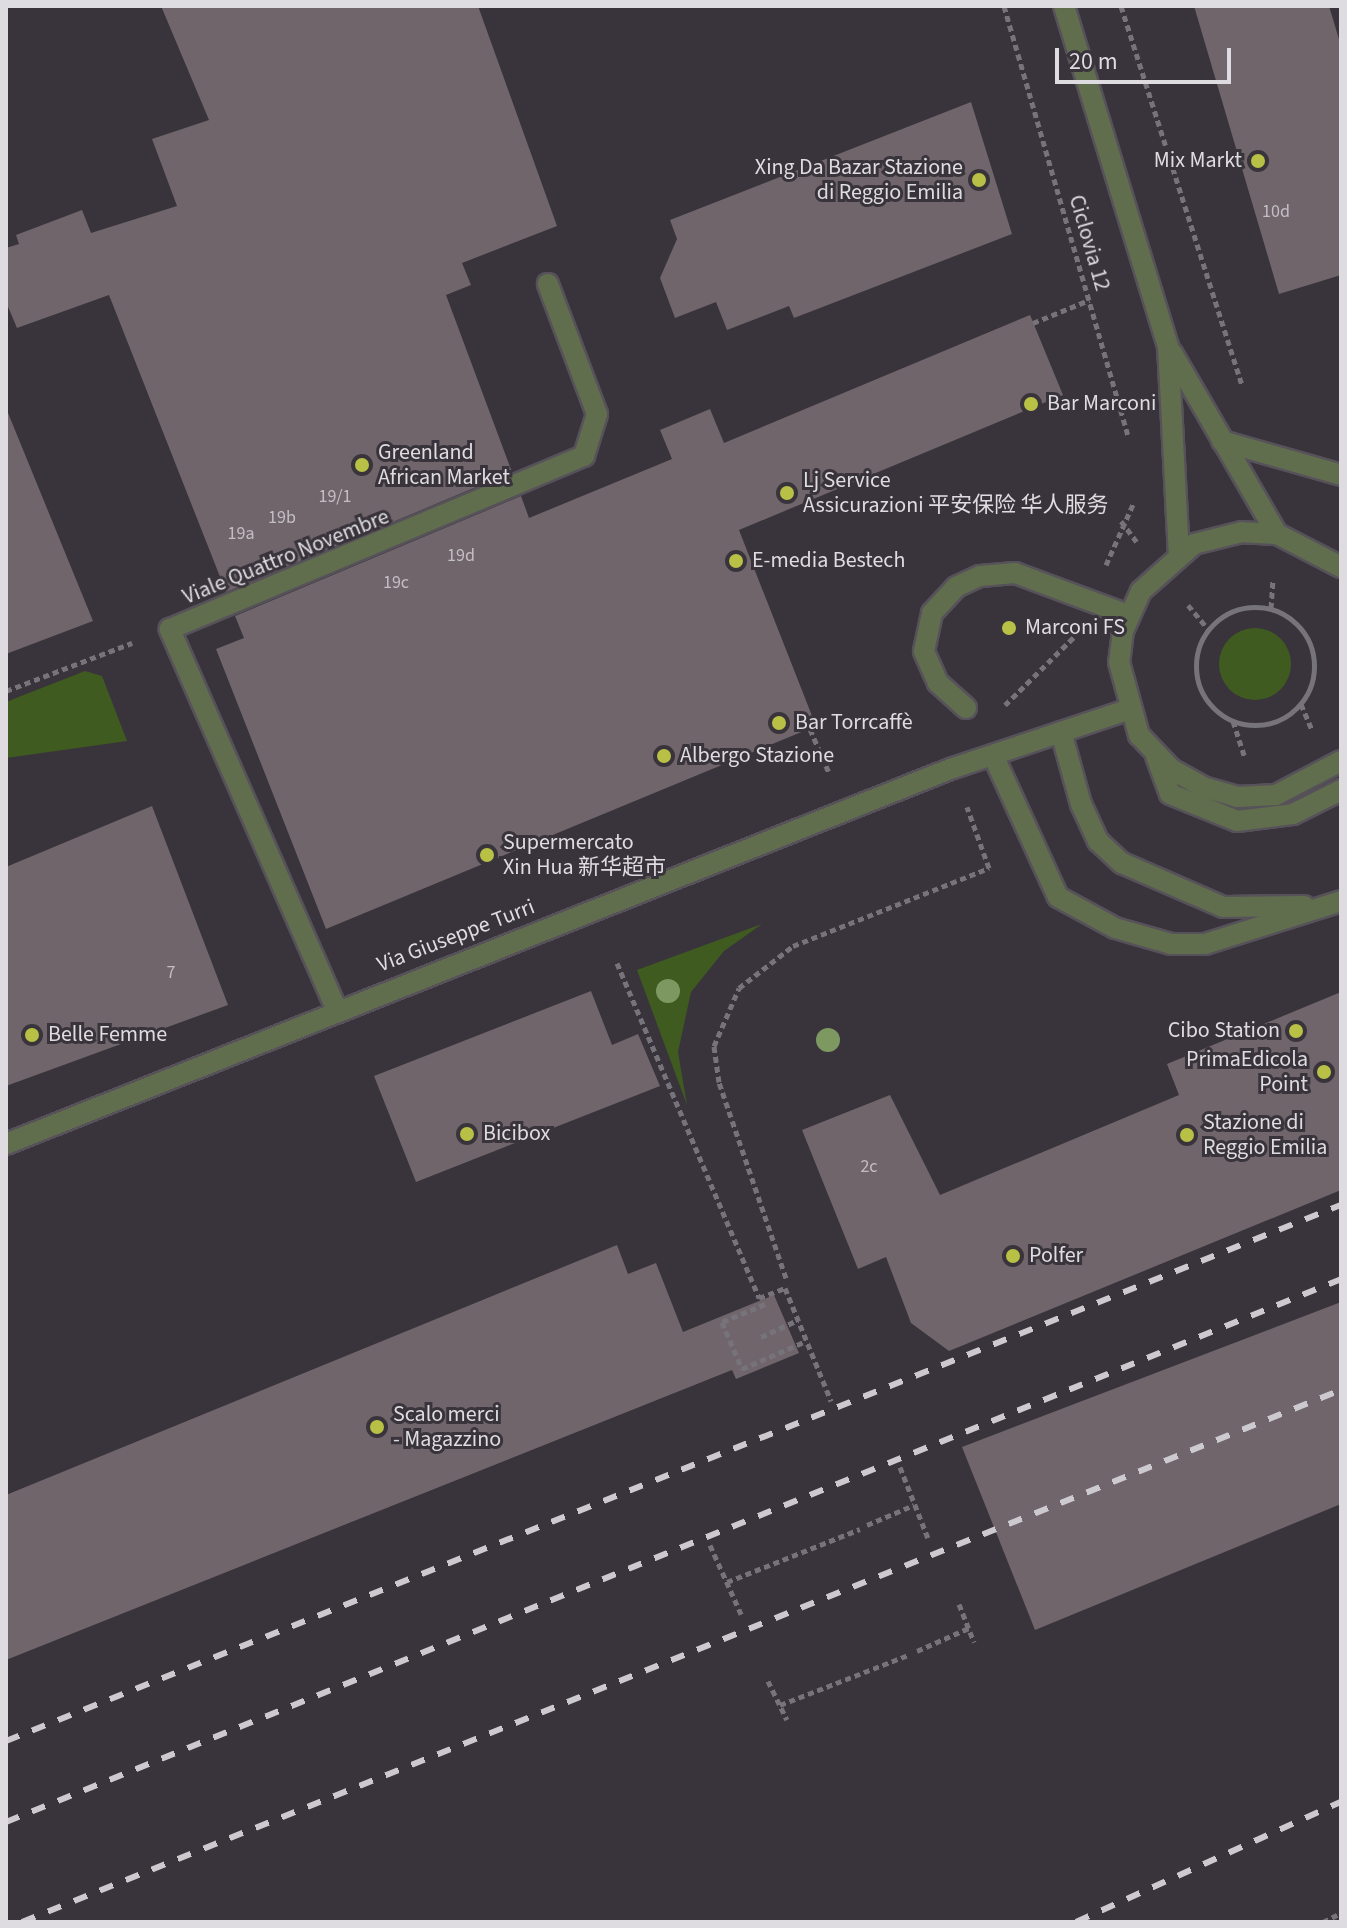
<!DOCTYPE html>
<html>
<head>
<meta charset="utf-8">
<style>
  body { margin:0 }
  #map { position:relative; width:1347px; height:1928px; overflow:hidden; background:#39343c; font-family:"Source Sans 3","Noto Sans SC",sans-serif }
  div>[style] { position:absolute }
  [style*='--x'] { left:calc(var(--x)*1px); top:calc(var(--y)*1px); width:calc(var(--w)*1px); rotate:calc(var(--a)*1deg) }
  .green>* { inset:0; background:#405b20 }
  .round { border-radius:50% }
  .building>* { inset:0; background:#6f656a }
  .path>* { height:5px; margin-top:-2.5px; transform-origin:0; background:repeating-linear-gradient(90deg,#77737a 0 6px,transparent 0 10px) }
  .path>.ring { margin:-2.5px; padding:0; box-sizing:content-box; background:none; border:5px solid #77737a; border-radius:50% }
  .roads { filter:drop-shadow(2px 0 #57525a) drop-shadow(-2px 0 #57525a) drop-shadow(0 2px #57525a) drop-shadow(0 -2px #57525a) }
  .lane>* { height:20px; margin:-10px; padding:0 10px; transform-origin:10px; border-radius:10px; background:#616e4e }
  .street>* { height:20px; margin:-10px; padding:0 10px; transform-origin:10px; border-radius:10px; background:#616e4e }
  .rail>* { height:6px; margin-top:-3px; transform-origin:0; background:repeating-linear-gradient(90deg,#cdcacf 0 14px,transparent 0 28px) }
  .trees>* { width:24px; height:24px; margin:-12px; border-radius:50%; background:#7e9862 }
  .dots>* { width:22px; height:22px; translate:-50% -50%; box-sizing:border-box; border:4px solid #39343c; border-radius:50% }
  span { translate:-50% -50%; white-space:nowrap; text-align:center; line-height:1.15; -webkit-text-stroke:6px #39343c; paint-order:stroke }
  .number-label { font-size:18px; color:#c3bec3 }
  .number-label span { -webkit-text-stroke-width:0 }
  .poi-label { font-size:22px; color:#dfdce1 }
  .right { translate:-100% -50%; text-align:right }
  .left { translate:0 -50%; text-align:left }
  .street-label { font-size:22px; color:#dfdce1 }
  .frame { position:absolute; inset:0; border:8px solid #dfdce1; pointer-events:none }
  .scale { position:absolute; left:1055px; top:48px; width:176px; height:36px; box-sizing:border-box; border:4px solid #dfdce1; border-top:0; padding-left:10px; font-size:24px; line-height:28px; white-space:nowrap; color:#dfdce1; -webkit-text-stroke:6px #39343c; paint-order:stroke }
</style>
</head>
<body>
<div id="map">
  <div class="green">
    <i class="round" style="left:1219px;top:628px;width:72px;height:72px"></i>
    <i style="clip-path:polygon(85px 671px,102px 676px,127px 741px,6px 758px,6px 702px)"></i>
    <i style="clip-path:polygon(762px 924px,724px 951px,691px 992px,678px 1052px,687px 1105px,637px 970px)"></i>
  </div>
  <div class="building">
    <i style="clip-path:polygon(161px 6px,478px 6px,557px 226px,462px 263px,471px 285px,446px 295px,512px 472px,226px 592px,109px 295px,17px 328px,6px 302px,6px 248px,19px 244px,16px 235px,82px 210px,91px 233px,177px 206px,152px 139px,209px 120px)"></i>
    <i style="clip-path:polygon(1194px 6px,1329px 6px,1341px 46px,1341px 275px,1279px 294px)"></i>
    <i style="clip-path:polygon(971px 102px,1012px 234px,794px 318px,789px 306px,727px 330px,716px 302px,675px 318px,660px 278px,677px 239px,670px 220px)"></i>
    <i style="clip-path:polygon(1030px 315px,1063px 395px,739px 530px,816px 726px,326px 929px,216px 649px,244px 638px,235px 616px,521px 496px,529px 518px,672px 459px,660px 430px,710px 409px,724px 443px)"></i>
    <i style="clip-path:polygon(6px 408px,93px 621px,6px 654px)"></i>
    <i style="clip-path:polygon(152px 806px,228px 1005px,6px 1086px,6px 867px)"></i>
    <i style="clip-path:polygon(591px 991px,612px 1045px,638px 1034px,660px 1086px,416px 1182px,374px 1076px)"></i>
    <i style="clip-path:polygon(1341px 992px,1341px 1190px,949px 1351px,911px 1323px,886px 1257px,858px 1269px,802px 1130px,890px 1095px,940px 1195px,1179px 1095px,1167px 1064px)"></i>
    <i style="clip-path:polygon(617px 1245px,628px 1274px,656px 1263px,683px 1332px,774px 1295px,799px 1353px,736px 1379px,732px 1370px,6px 1660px,6px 1495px)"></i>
    <i style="clip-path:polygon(1341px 1302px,1341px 1504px,1035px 1630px,962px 1447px)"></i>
  </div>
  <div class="path">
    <i style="--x:1004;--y:6;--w:448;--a:73.9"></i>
    <i style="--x:1121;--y:6;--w:399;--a:72.3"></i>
    <i style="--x:1033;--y:323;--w:61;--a:-22.3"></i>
    <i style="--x:1121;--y:521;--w:26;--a:53"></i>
    <i style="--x:1106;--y:565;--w:69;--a:-66"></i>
    <i style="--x:1188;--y:605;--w:31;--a:50"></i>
    <i class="ring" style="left:1196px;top:607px;width:113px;height:113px"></i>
    <i style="--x:1271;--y:608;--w:29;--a:-86"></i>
    <i style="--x:6;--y:691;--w:135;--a:-20.9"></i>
    <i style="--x:1301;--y:704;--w:28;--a:67"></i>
    <i style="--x:1005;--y:705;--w:97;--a:-44.6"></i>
    <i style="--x:1233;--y:721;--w:38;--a:72"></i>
    <i style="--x:810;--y:729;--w:50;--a:66.5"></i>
    <i style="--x:617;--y:963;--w:364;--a:67"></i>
    <i style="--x:759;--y:1298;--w:28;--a:-21"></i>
    <i style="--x:785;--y:1288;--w:122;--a:67.8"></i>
    <i style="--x:786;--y:1278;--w:207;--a:-108.9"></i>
    <i style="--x:719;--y:1082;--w:36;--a:-98"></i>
    <i style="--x:714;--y:1046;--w:63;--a:-66.7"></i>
    <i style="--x:739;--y:988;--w:68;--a:-37.9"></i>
    <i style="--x:793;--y:946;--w:211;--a:-21.7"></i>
    <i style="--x:989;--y:868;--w:65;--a:-109.8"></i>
    <i style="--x:765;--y:1304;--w:47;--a:157.3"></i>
    <i style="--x:722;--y:1322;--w:51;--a:66.9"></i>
    <i style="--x:742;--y:1369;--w:70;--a:-23.6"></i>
    <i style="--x:761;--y:1337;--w:41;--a:-24.7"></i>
    <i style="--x:900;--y:1467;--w:76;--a:68.5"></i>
    <i style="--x:867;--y:1525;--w:51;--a:-23.1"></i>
    <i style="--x:710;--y:1545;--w:76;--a:65.8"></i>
    <i style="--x:727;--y:1582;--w:143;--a:-21.7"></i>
    <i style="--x:959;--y:1604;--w:41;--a:68.5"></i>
    <i style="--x:917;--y:1651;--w:57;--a:-23.9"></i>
    <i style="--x:768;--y:1681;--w:43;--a:64"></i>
    <i style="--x:780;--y:1705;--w:137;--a:-21.3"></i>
    <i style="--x:1323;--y:1922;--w:20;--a:-27"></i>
  </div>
  <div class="roads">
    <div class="lane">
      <i style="--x:1222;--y:441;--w:124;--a:15.9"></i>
      <i style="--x:966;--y:708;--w:38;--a:-138"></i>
      <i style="--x:938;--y:683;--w:35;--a:-114"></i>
      <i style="--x:924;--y:651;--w:39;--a:-78"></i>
      <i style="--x:932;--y:613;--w:35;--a:-47"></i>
      <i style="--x:956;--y:587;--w:26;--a:-25"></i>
      <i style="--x:980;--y:576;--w:35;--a:-5"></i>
      <i style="--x:1015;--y:573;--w:121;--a:20.4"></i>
      <i style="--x:1061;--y:732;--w:75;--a:74.5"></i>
      <i style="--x:1081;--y:804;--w:41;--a:65.3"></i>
      <i style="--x:1098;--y:841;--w:33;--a:43"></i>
      <i style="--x:1122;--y:863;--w:110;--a:23.5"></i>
      <i style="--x:1223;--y:907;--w:81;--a:-0.7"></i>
      <i style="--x:993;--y:755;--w:156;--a:65.4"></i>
      <i style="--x:1058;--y:897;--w:65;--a:28.5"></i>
      <i style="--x:1115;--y:928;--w:58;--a:15.9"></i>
      <i style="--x:1171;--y:944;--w:34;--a:0"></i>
      <i style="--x:1205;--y:944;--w:143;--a:-17.5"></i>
      <i style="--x:1156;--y:756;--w:40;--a:69.8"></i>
      <i style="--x:1170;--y:794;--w:72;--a:21.9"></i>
      <i style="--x:1237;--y:821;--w:56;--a:-7.1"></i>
      <i style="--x:1293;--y:814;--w:54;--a:-26.6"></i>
    </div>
    <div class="street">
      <i style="--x:1064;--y:6;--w:356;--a:73"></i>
      <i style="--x:1168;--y:346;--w:208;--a:87"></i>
      <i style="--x:1172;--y:353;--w:209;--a:59.9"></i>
      <i style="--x:1341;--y:567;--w:72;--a:-152.7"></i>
      <i style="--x:1277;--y:534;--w:35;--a:-177"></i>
      <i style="--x:1242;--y:532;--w:49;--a:166"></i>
      <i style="--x:1194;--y:544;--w:71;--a:138.4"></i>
      <i style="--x:1141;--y:591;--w:44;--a:114.2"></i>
      <i style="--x:1123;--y:631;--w:31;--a:97"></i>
      <i style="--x:1119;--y:662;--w:76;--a:74.7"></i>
      <i style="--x:1139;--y:735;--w:47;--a:46.7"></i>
      <i style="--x:1171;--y:769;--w:37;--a:29"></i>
      <i style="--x:1203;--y:787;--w:35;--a:16"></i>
      <i style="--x:1237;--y:797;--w:39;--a:-3"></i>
      <i style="--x:1276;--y:795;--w:73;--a:-27.6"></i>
      <i style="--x:336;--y:1008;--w:414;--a:-113.7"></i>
      <i style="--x:170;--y:629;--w:449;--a:-22.7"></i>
      <i style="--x:584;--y:456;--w:44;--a:-72.8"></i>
      <i style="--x:597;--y:414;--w:139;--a:-110.7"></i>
      <i style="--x:6;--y:1144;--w:1019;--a:-21.66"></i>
      <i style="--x:953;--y:768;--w:183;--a:-18.4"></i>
    </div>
  </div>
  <div class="rail">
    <i style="--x:6;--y:1741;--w:1439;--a:-21.88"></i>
    <i style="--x:6;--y:1822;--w:1441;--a:-22.13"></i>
    <i style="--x:22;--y:1922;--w:1422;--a:-21.97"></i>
    <i style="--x:1076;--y:1922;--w:291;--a:-24.4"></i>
  </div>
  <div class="trees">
    <i style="left:668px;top:991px"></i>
    <i style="left:828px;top:1040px"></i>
  </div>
  <div class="dots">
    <i style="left:1258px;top:161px;background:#b9c046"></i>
    <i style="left:979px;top:180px;background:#b9c046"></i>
    <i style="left:1031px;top:404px;background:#b9c046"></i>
    <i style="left:362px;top:465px;background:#b9c046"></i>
    <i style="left:787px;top:493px;background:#b9c046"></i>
    <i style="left:736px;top:561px;background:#b9c046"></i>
    <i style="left:1009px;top:628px;background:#b9c046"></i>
    <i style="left:779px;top:723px;background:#b9c046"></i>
    <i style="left:664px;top:756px;background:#b9c046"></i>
    <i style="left:487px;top:855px;background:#b9c046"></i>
    <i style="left:1296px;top:1031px;background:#b9c046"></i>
    <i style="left:32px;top:1035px;background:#b9c046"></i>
    <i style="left:1324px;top:1072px;background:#b9c046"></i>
    <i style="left:467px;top:1134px;background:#b9c046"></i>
    <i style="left:1187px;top:1135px;background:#b9c046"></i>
    <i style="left:1013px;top:1256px;background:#b9c046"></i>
    <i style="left:377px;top:1427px;background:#b9c046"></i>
  </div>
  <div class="number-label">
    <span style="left:1276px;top:212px">10d</span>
    <span style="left:335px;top:497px">19/1</span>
    <span style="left:282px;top:518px">19b</span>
    <span style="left:241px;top:534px">19a</span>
    <span style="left:461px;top:556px">19d</span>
    <span style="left:396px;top:583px">19c</span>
    <span style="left:171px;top:973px">7</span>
    <span style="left:869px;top:1167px">2c</span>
  </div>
  <div class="poi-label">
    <span class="right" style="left:1242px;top:161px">Mix Markt</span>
    <span class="right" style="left:963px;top:180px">Xing Da Bazar Stazione<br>di Reggio Emilia</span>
    <span class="left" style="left:1047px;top:404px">Bar Marconi</span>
    <span class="left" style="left:378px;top:465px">Greenland<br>African Market</span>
    <span class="left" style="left:803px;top:493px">Lj Service<br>Assicurazioni 平安保险 华人服务</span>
    <span class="left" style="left:752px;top:561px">E-media Bestech</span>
    <span class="left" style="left:1025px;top:628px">Marconi FS</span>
    <span class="left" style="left:795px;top:723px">Bar Torrcaffè</span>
    <span class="left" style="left:680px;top:756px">Albergo Stazione</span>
    <span class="left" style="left:503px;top:855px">Supermercato<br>Xin Hua 新华超市</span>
    <span class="right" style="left:1280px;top:1031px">Cibo Station</span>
    <span class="left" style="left:48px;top:1035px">Belle Femme</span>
    <span class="right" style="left:1308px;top:1072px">PrimaEdicola<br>Point</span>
    <span class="left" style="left:1203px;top:1135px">Stazione di<br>Reggio Emilia</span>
    <span class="left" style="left:483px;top:1134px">Bicibox</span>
    <span class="left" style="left:1029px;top:1256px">Polfer</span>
    <span class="left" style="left:393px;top:1427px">Scalo merci<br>- Magazzino</span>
  </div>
  <div class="street-label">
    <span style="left:1089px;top:243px;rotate:74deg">Ciclovia 12</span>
    <span style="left:286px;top:557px;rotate:-22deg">Viale Quattro Novembre</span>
    <span style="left:456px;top:936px;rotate:-21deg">Via Giuseppe Turri</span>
  </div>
  <div class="frame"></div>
  <div class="scale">20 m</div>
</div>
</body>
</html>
